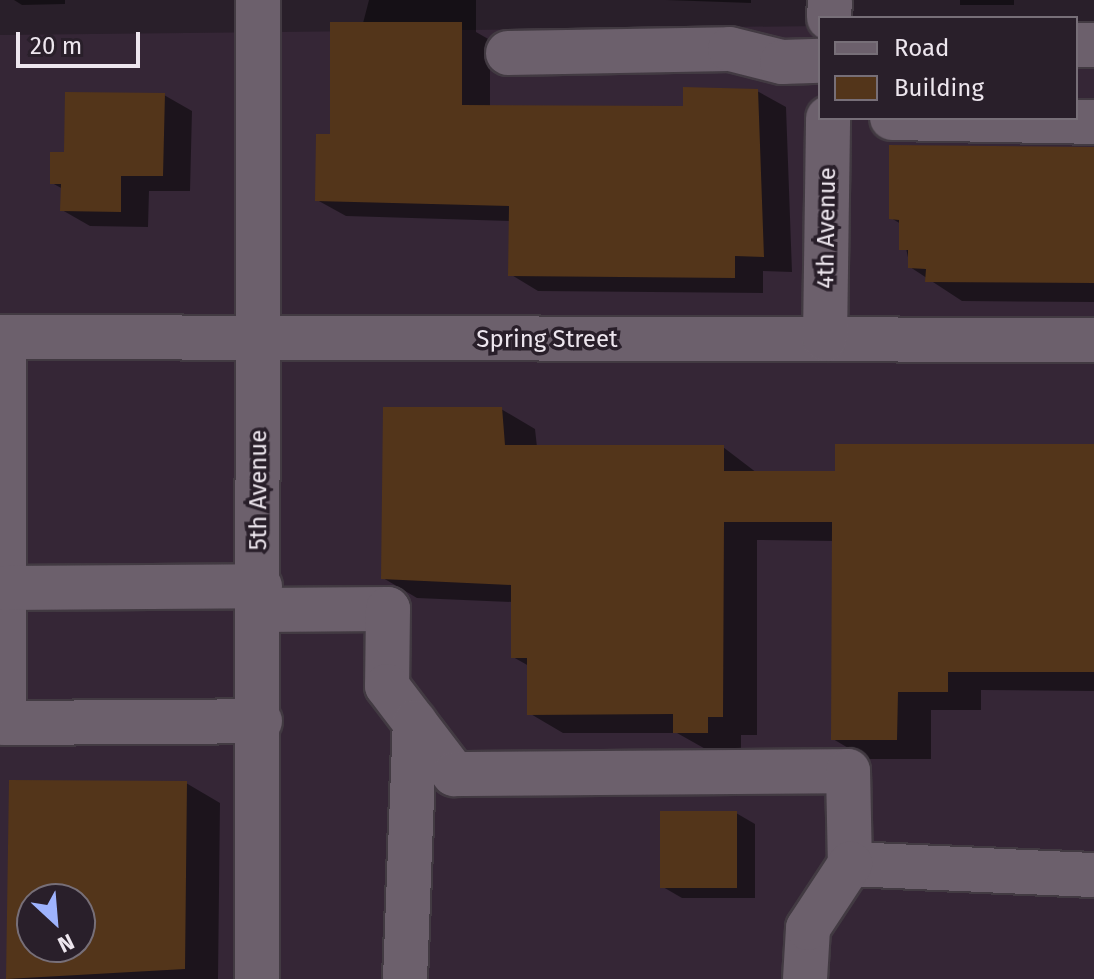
<!DOCTYPE html>
<html>
<head>
<meta charset="utf-8">
<style>
  body { margin:0 }
  #map { position:relative; width:1094px; height:979px; overflow:hidden; background:#291f2a; font-family:"Fira Sans",sans-serif }
  div>[style] { position:absolute }
  [style*='--x'] { left:calc(var(--x)*1px); top:calc(var(--y)*1px); width:calc(var(--w)*1px); rotate:calc(var(--a)*1deg) }
  .built>* { inset:0; background:#352636 }
  .shadow>* { inset:0; background:#0007; transform-origin:0 0 }
  .building>* { inset:0; background:#53351a; transform-origin:0 0 }
  .roads { filter:drop-shadow(2px 0 #423a42) drop-shadow(-2px 0 #423a42) drop-shadow(0 2px #423a42) drop-shadow(0 -2px #423a42) }
  .minor>* { height:44px; margin:-22px; padding:0 22px; transform-origin:22px; border-radius:22px; background:#6c606c }
  span { translate:-50% -50%; white-space:nowrap; text-align:center; line-height:1.15; -webkit-text-stroke:7px #291f2a; paint-order:stroke }
  .street-label { font-size:24px; color:#ede6ee }
  .legend { position:absolute; left:818px; top:16px; width:260px; height:104px; box-sizing:border-box; background:#291f2a; border:2px solid #776f78; margin:0; padding:10px 14px; list-style:none; font-size:24px; color:#ede6ee }
  .legend li { display:flex; align-items:center; gap:16px; height:40px }
  .legend b { width:40px; border:2px solid #776f78 }
  .north { position:absolute; left:16px; top:883px; width:80px; height:80px; box-sizing:border-box; background:#291f2a; border:2px solid #776f78; border-radius:50%; rotate:154deg; font-size:22px; font-weight:700; line-height:32px; text-align:center; color:#ede6ee }
  .north::after { content:''; display:block; margin:auto; width:28px; height:36px; background:#9eb3fd; clip-path:polygon(50% 0,100% 100%,50% 72%,0 100%) }
  .scale { position:absolute; left:16px; top:32px; width:124px; height:36px; box-sizing:border-box; border:4px solid #ede6ee; border-top:0; padding-left:10px; font-size:24px; line-height:28px; white-space:nowrap; color:#ede6ee; -webkit-text-stroke:6px #291f2a; paint-order:stroke }
</style>
</head>
<body>
<div id="map">
  <div class="built">
    <i style="clip-path:polygon(evenodd,1076px 23px,1094px 23px,1094px 979px,0 979px,0 35px,820px 26px,820px 118px,1076px 118px,1076px 23px,32px 899px,80px 899px,80px 947px,32px 947px,32px 899px)"></i>
  </div>
  <div class="shadow">
    <i style="clip-path:polygon(14px 0,65px 0,65px 4px,22px 5px)"></i>
    <i style="clip-path:polygon(369px 0,476px 0,476px 32px,490px 40px,490px 107px,685px 108px,757px 91px,786px 107px,792px 272px,763px 271px,763px 293px,538px 291px,510px 274px,510px 221px,346px 216px,317px 200px)"></i>
    <i style="clip-path:polygon(666px 0,751px 0,751px 3px)"></i>
    <i style="left:960px;top:0;width:54px;height:5px"></i>
    <i style="clip-path:polygon(164px 95px,192px 111px,190px 191px,149px 191px,148px 227px,90px 226px,62px 210px,63px 189px,52px 183px,66px 154px)"></i>
    <i style="clip-path:polygon(1094px 149px,1094px 302px,962px 301px,910px 267px,901px 224px,891px 218px)"></i>
    <i style="clip-path:polygon(501px 409px,535px 429px,537px 447px,723px 447px,757px 473px,837px 473px,1094px 446px,1094px 691px,981px 690px,981px 710px,931px 710px,931px 759px,867px 759px,833px 739px,834px 541px,757px 540px,757px 735px,741px 735px,741px 751px,709px 751px,677px 733px,563px 733px,529px 713px,529px 666px,513px 657px,513px 602px,417px 598px,383px 578px)"></i>
    <i style="clip-path:polygon(evenodd,10px 782px,186px 783px,220px 803px,218px 979px,7px 979px,10px 782px,32px 899px,80px 899px,80px 947px,32px 947px,32px 899px)"></i>
    <i style="clip-path:polygon(736px 813px,755px 824px,755px 898px,682px 898px,663px 887px)"></i>
  </div>
  <div class="building">
    <i style="clip-path:polygon(330px 22px,462px 22px,462px 105px,683px 106px,683px 87px,758px 89px,764px 257px,735px 256px,735px 278px,508px 276px,509px 206px,315px 201px,316px 134px,330px 134px)"></i>
    <i style="clip-path:polygon(65px 92px,165px 93px,163px 176px,121px 176px,121px 212px,60px 211px,61px 184px,50px 184px,50px 152px,64px 152px)"></i>
    <i style="clip-path:polygon(889px 145px,1094px 147px,1094px 283px,925px 282px,926px 269px,908px 268px,908px 250px,899px 250px,899px 220px,889px 219px)"></i>
    <i style="clip-path:polygon(383px 407px,502px 407px,505px 445px,724px 445px,724px 471px,835px 471px,835px 444px,1094px 444px,1094px 672px,948px 672px,948px 692px,898px 692px,897px 740px,831px 740px,832px 522px,724px 522px,723px 717px,708px 717px,708px 733px,673px 733px,673px 714px,527px 715px,527px 658px,511px 658px,511px 585px,381px 579px)"></i>
    <i style="clip-path:polygon(evenodd,9px 780px,187px 781px,185px 969px,6px 979px,9px 780px,32px 899px,80px 899px,80px 947px,32px 947px,32px 899px)"></i>
    <i style="left:660px;top:811px;width:77px;height:77px"></i>
  </div>
  <div class="roads">
    <div class="minor">
      <i style="--x:829;--y:18;--w:18;--a:-87"></i>
      <i style="--x:1076;--y:45;--w:18;--a:0"></i>
      <i style="--x:508;--y:53;--w:222;--a:-1"></i>
      <i style="--x:730;--y:49;--w:54;--a:14"></i>
      <i style="--x:782;--y:62;--w:38;--a:-2"></i>
      <i style="--x:892;--y:118;--w:202;--a:1.1"></i>
      <i style="--x:0;--y:337;--w:1094;--a:0.16"></i>
      <i style="--x:4;--y:337;--w:386;--a:90"></i>
      <i style="--x:4;--y:723;--w:256;--a:-0.4"></i>
      <i style="--x:825;--y:339;--w:221;--a:-89.2"></i>
      <i style="--x:4;--y:588;--w:256;--a:-0.4"></i>
      <i style="--x:259;--y:610;--w:129;--a:-0.4"></i>
      <i style="--x:388;--y:609;--w:77;--a:90.7"></i>
      <i style="--x:387;--y:686;--w:111;--a:52.7"></i>
      <i style="--x:454;--y:774;--w:394;--a:-0.4"></i>
      <i style="--x:848;--y:771;--w:93;--a:88.8"></i>
      <i style="--x:850;--y:864;--w:244;--a:2.6"></i>
      <i style="--x:257;--y:979;--w:979;--a:-89.94"></i>
      <i style="--x:405;--y:979;--w:257;--a:-87.8"></i>
      <i style="--x:805;--y:979;--w:51;--a:-86.6"></i>
      <i style="--x:808;--y:928;--w:77;--a:-56.7"></i>
    </div>
  </div>
  <div class="street-label">
    <span style="left:827px;top:228px;rotate:-89deg">4th Avenue</span>
    <span style="left:547px;top:340px">Spring Street</span>
    <span style="left:259px;top:490px;rotate:-90deg">5th Avenue</span>
  </div>
  <ul class="legend">
  <li><b style="height:10px;background:#6c606c"></b>Road</li>
  <li><b style="height:22px;background:#53351a"></b>Building</li>
  </ul>
  <div class="north">N</div>
  <div class="scale">20 m</div>
</div>
</body>
</html>
